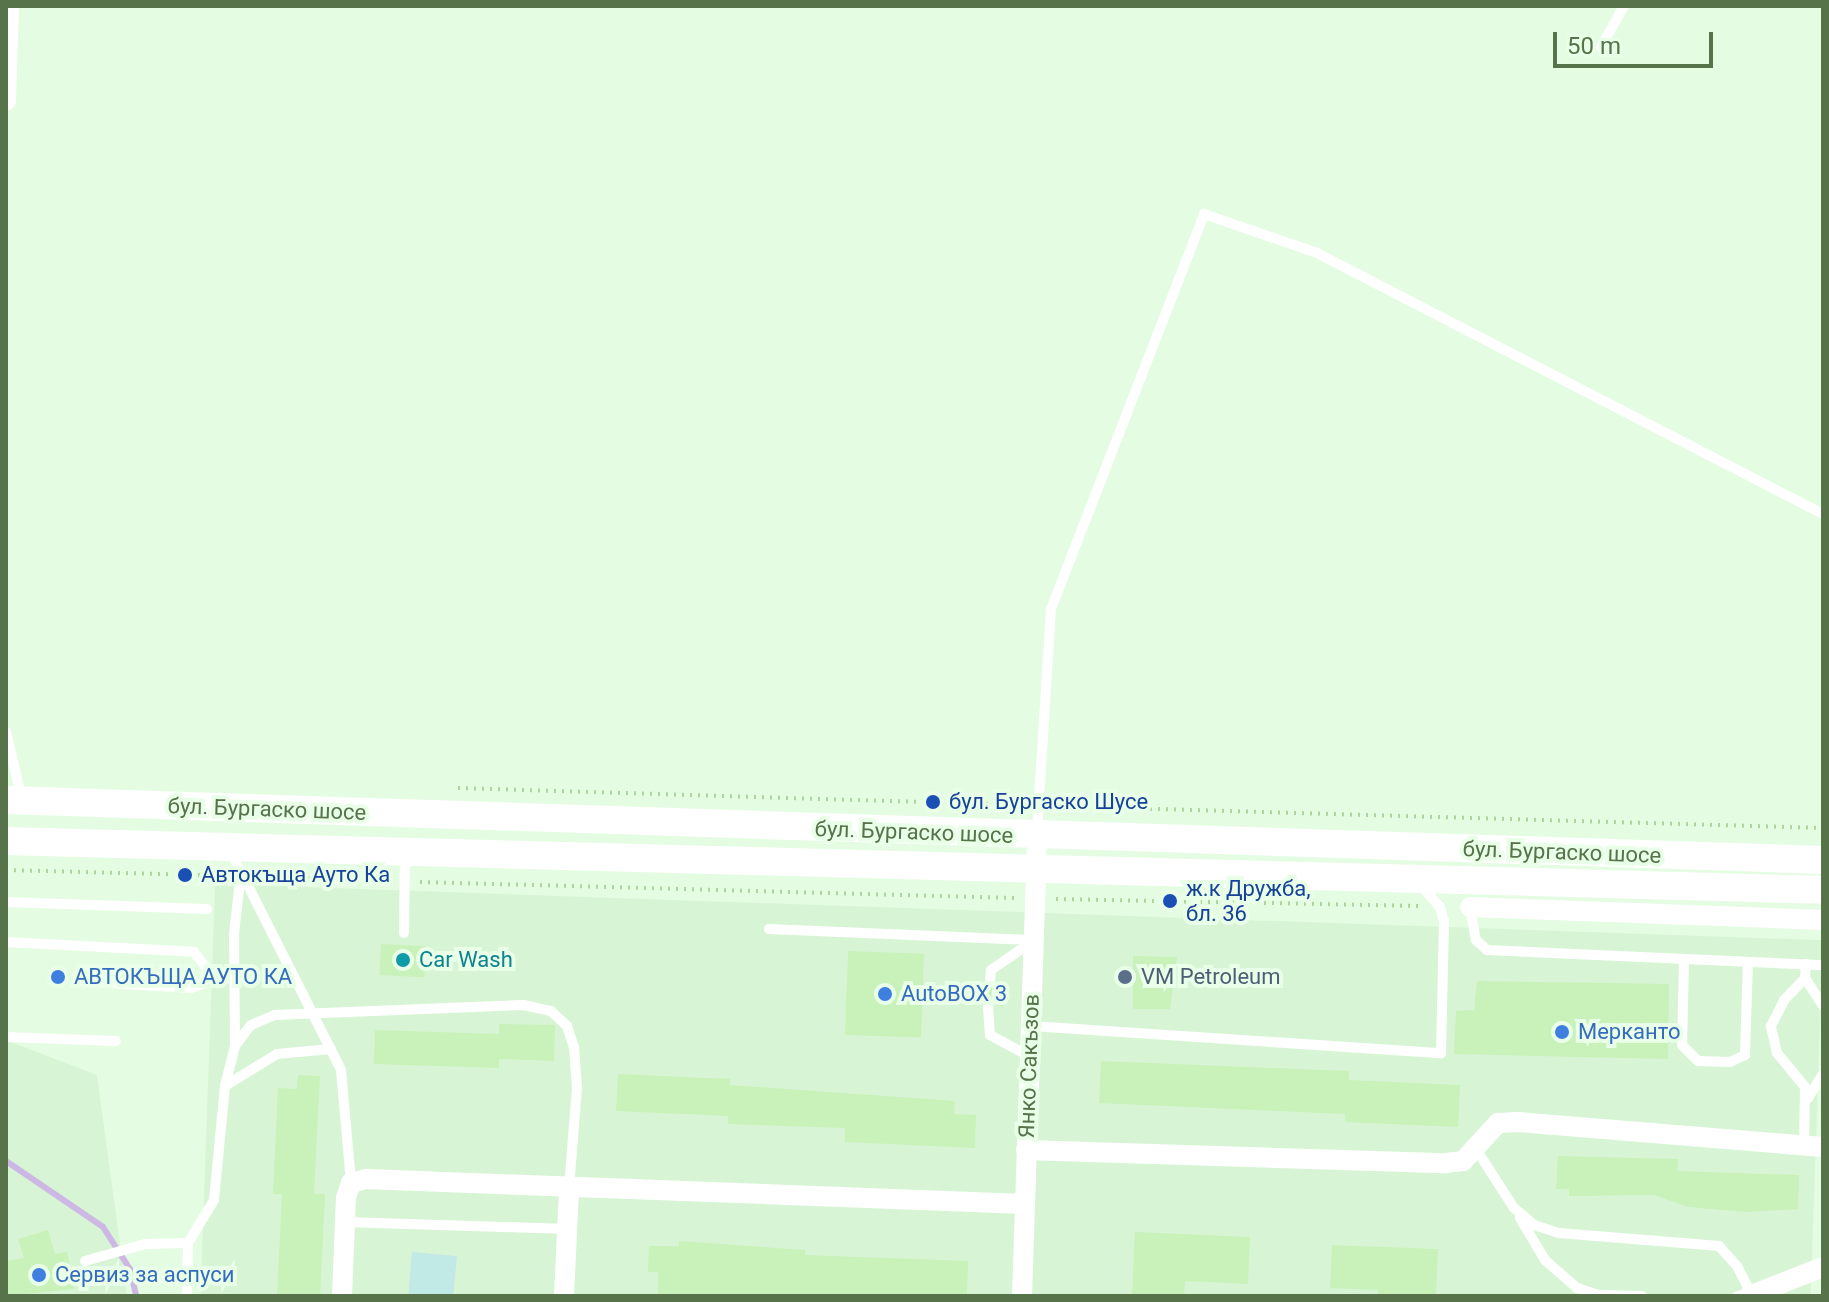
<!DOCTYPE html>
<html>
<head>
<meta charset="utf-8">
<style>
  body { margin:0 }
  #map { position:relative; width:1829px; height:1302px; overflow:hidden; background:#e4fce2; font-family:Roboto,sans-serif }
  div>[style] { position:absolute }
  [style*='--x'] { left:calc(var(--x)*1px); top:calc(var(--y)*1px); width:calc(var(--w)*1px); rotate:calc(var(--a)*1deg) }
  .residential>* { inset:0; background:#d7f5d4; transform-origin:0 0 }
  .green>* { inset:0; background:#c1e9e6; transform-origin:0 0 }
  .stream>* { height:6px; margin:-3px; padding:0 3px; transform-origin:3px; border-radius:3px; background:#cdb7e5 }
  .building>* { inset:0; background:#c9f1ba; transform-origin:0 0 }
  .path>* { height:4px; margin-top:-2px; transform-origin:0; background:repeating-linear-gradient(90deg,#add59e 0 2px,transparent 0 8px) }
  .lane>* { height:10px; margin:-5px; padding:0 5px; transform-origin:5px; border-radius:5px; background:#fff }
  .street>* { height:20px; margin:-10px; padding:0 10px; transform-origin:10px; border-radius:10px; background:#fff }
  .secondary>* { height:28px; margin:-14px; padding:0 14px; transform-origin:14px; border-radius:14px; background:#fff }
  .dots>* { width:22px; height:22px; translate:-50% -50%; box-sizing:border-box; border:4px solid #e9ffe8; border-radius:50% }
  span { translate:-50% -50%; white-space:nowrap; text-align:center; line-height:1.15; -webkit-text-stroke:8px #e9ffe8; paint-order:stroke }
  .transit-label { font-size:22px; color:#164399 }
  .left { translate:0 -50%; text-align:left }
  .street-label { font-size:22px; color:#567349 }
  .culture-label { font-size:22px; color:#0d838f }
  .shop-label { font-size:22px; color:#366cbe }
  .service-label { font-size:22px; color:#4e5e75 }
  .frame { position:absolute; inset:0; border:8px solid #567349; pointer-events:none }
  .scale { position:absolute; left:1553px; top:32px; width:160px; height:36px; box-sizing:border-box; border:4px solid #567349; border-top:0; padding-left:10px; font-size:24px; line-height:28px; white-space:nowrap; color:#567349; -webkit-text-stroke:6px #e9ffe8; paint-order:stroke }
</style>
</head>
<body>
<div id="map">
  <div class="residential">
    <i style="left:215px;top:884px;width:1609px;height:412px;rotate:2deg"></i>
    <i style="clip-path:polygon(6px 1040px,97px 1075px,127px 1296px,6px 1296px)"></i>
  </div>
  <div class="green">
    <i style="left:412px;top:1252px;width:45px;height:44px;rotate:5deg"></i>
  </div>
  <div class="stream">
    <i style="--x:6;--y:1161;--w:117;--a:34.2"></i>
    <i style="--x:103;--y:1227;--w:50;--a:57.3"></i>
    <i style="--x:130;--y:1269;--w:28;--a:77"></i>
  </div>
  <div class="building">
    <i style="left:381px;top:944px;width:45px;height:31px;rotate:3deg"></i>
    <i style="left:848px;top:951px;width:76px;height:84px;rotate:2deg"></i>
    <i style="clip-path:polygon(1133px 956px,1177px 957px,1170px 1009px,1133px 1009px)"></i>
    <i style="clip-path:polygon(975px 980px,990px 989px,1004px 981px,1003px 1008px,988px 999px,974px 1006px)"></i>
    <i style="clip-path:polygon(1477px 981px,1669px 984px,1668px 1059px,1454px 1054px,1456px 1011px,1474px 1010px)"></i>
    <i style="clip-path:polygon(499px 1024px,555px 1025px,554px 1061px,499px 1059px,499px 1068px,374px 1064px,375px 1030px,499px 1034px)"></i>
    <i style="clip-path:polygon(1101px 1061px,1349px 1071px,1349px 1080px,1460px 1085px,1458px 1127px,1345px 1122px,1345px 1114px,1099px 1103px)"></i>
    <i style="clip-path:polygon(618px 1074px,730px 1079px,730px 1085px,955px 1101px,954px 1114px,976px 1115px,975px 1148px,845px 1142px,845px 1128px,728px 1124px,728px 1116px,616px 1111px)"></i>
    <i style="clip-path:polygon(298px 1075px,320px 1076px,314px 1194px,325px 1194px,320px 1296px,277px 1296px,282px 1194px,273px 1194px,278px 1088px,297px 1089px)"></i>
    <i style="clip-path:polygon(1558px 1156px,1678px 1159px,1677px 1171px,1799px 1175px,1798px 1209px,1746px 1212px,1688px 1207px,1655px 1195px,1569px 1196px,1569px 1189px,1556px 1189px)"></i>
    <i style="clip-path:polygon(48px 1230px,55px 1254px,67px 1252px,74px 1289px,6px 1296px,6px 1261px,24px 1258px,18px 1239px)"></i>
    <i style="clip-path:polygon(1135px 1232px,1250px 1237px,1248px 1284px,1185px 1281px,1184px 1296px,1132px 1296px)"></i>
    <i style="clip-path:polygon(679px 1241px,805px 1250px,805px 1255px,968px 1261px,967px 1296px,658px 1296px,658px 1272px,648px 1272px,649px 1246px,679px 1246px)"></i>
    <i style="clip-path:polygon(1332px 1245px,1438px 1249px,1436px 1296px,1378px 1296px,1378px 1290px,1330px 1288px)"></i>
  </div>
  <div class="path">
    <i style="--x:458;--y:788;--w:567;--a:1.72"></i>
    <i style="--x:1054;--y:806;--w:769;--a:1.64"></i>
    <i style="--x:6;--y:870;--w:222;--a:1.5"></i>
    <i style="--x:260;--y:877;--w:131;--a:1.7"></i>
    <i style="--x:420;--y:882;--w:595;--a:1.54"></i>
    <i style="--x:1056;--y:899;--w:363;--a:1.1"></i>
  </div>
  <div class="lane">
    <i style="--x:1601;--y:47;--w:47;--a:-60.7"></i>
    <i style="--x:6;--y:732;--w:69;--a:76.6"></i>
    <i style="--x:1037;--y:831;--w:222;--a:-86.4"></i>
    <i style="--x:1051;--y:609;--w:424;--a:-68.8"></i>
    <i style="--x:1204;--y:214;--w:120;--a:19"></i>
    <i style="--x:1317;--y:253;--w:569;--a:27.29"></i>
    <i style="--x:231;--y:852;--w:244;--a:63.2"></i>
    <i style="--x:341;--y:1070;--w:113;--a:84.9"></i>
    <i style="--x:6;--y:902;--w:201;--a:2"></i>
    <i style="--x:1470;--y:907;--w:34;--a:80"></i>
    <i style="--x:1476;--y:940;--w:15;--a:42"></i>
    <i style="--x:1487;--y:950;--w:336;--a:2.6"></i>
    <i style="--x:769;--y:929;--w:266;--a:2.4"></i>
    <i style="--x:404;--y:933;--w:78;--a:-89.3"></i>
    <i style="--x:6;--y:942;--w:188;--a:3"></i>
    <i style="--x:194;--y:952;--w:23;--a:52"></i>
    <i style="--x:208;--y:970;--w:15;--a:113"></i>
    <i style="--x:202;--y:984;--w:12;--a:160"></i>
    <i style="--x:191;--y:988;--w:113;--a:-176.5"></i>
    <i style="--x:1684;--y:959;--w:86;--a:91.3"></i>
    <i style="--x:1682;--y:1045;--w:23;--a:45"></i>
    <i style="--x:1698;--y:1061;--w:32;--a:2"></i>
    <i style="--x:1730;--y:1062;--w:17;--a:-25"></i>
    <i style="--x:1745;--y:1055;--w:93;--a:-88.2"></i>
    <i style="--x:1805;--y:978;--w:33;--a:57"></i>
    <i style="--x:990;--y:981;--w:11;--a:-85"></i>
    <i style="--x:991;--y:970;--w:51;--a:-34.6"></i>
    <i style="--x:988;--y:1007;--w:28;--a:86"></i>
    <i style="--x:990;--y:1035;--w:44;--a:28.3"></i>
    <i style="--x:1031;--y:1026;--w:411;--a:3.8"></i>
    <i style="--x:1441;--y:1053;--w:132;--a:-88.7"></i>
    <i style="--x:1444;--y:921;--w:15;--a:-106"></i>
    <i style="--x:1440;--y:907;--w:28;--a:-132"></i>
    <i style="--x:6;--y:1037;--w:110;--a:2.1"></i>
    <i style="--x:235;--y:1045;--w:111;--a:-90.5"></i>
    <i style="--x:234;--y:934;--w:62;--a:-83.6"></i>
    <i style="--x:225;--y:1086;--w:41;--a:-76"></i>
    <i style="--x:235;--y:1046;--w:26;--a:-53"></i>
    <i style="--x:251;--y:1025;--w:25;--a:-23"></i>
    <i style="--x:274;--y:1015;--w:249;--a:-2.3"></i>
    <i style="--x:523;--y:1005;--w:29;--a:12"></i>
    <i style="--x:551;--y:1011;--w:22;--a:43"></i>
    <i style="--x:567;--y:1026;--w:22;--a:72"></i>
    <i style="--x:574;--y:1047;--w:41;--a:85.8"></i>
    <i style="--x:577;--y:1088;--w:99;--a:94.6"></i>
    <i style="--x:1808;--y:1098;--w:28;--a:-58"></i>
    <i style="--x:1804;--y:1146;--w:59;--a:-89"></i>
    <i style="--x:1805;--y:1087;--w:44;--a:-129.5"></i>
    <i style="--x:1777;--y:1053;--w:28;--a:-103"></i>
    <i style="--x:1771;--y:1026;--w:29;--a:-63"></i>
    <i style="--x:1784;--y:1000;--w:30;--a:-46"></i>
    <i style="--x:1805;--y:978;--w:14;--a:-86"></i>
    <i style="--x:1476;--y:1149;--w:70;--a:57.2"></i>
    <i style="--x:1514;--y:1208;--w:26;--a:40"></i>
    <i style="--x:1534;--y:1225;--w:26;--a:18"></i>
    <i style="--x:1559;--y:1233;--w:161;--a:4.6"></i>
    <i style="--x:1719;--y:1246;--w:27;--a:48"></i>
    <i style="--x:1737;--y:1266;--w:31;--a:63"></i>
    <i style="--x:1751;--y:1294;--w:14;--a:172"></i>
    <i style="--x:1520;--y:1218;--w:49;--a:59.2"></i>
    <i style="--x:1545;--y:1260;--w:43;--a:41.2"></i>
    <i style="--x:1577;--y:1288;--w:22;--a:18"></i>
    <i style="--x:1598;--y:1295;--w:44;--a:1.3"></i>
    <i style="--x:345;--y:1222;--w:222;--a:1.8"></i>
    <i style="--x:85;--y:1261;--w:62;--a:-15.8"></i>
    <i style="--x:145;--y:1244;--w:43;--a:-1.3"></i>
    <i style="--x:187;--y:1296;--w:53;--a:-88.9"></i>
    <i style="--x:188;--y:1243;--w:50;--a:-58.8"></i>
    <i style="--x:214;--y:1200;--w:115;--a:-84.5"></i>
    <i style="--x:225;--y:1086;--w:61;--a:-31.6"></i>
    <i style="--x:277;--y:1054;--w:54;--a:-5.3"></i>
  </div>
  <div class="street">
    <i style="--x:6;--y:101;--w:95;--a:-88.2"></i>
    <i style="--x:1470;--y:907;--w:353;--a:2.1"></i>
    <i style="--x:1026;--y:1150;--w:419;--a:1.8"></i>
    <i style="--x:1445;--y:1163;--w:18;--a:-6"></i>
    <i style="--x:1463;--y:1161;--w:52;--a:-47.4"></i>
    <i style="--x:1498;--y:1123;--w:20;--a:-3"></i>
    <i style="--x:1518;--y:1122;--w:306;--a:4.7"></i>
    <i style="--x:342;--y:1296;--w:98;--a:-87.7"></i>
    <i style="--x:346;--y:1198;--w:16;--a:-72"></i>
    <i style="--x:351;--y:1183;--w:16;--a:-15"></i>
    <i style="--x:366;--y:1179;--w:659;--a:2.17"></i>
    <i style="--x:564;--y:1296;--w:108;--a:-87.3"></i>
    <i style="--x:1022;--y:1296;--w:460;--a:-88.1"></i>
    <i style="--x:1749;--y:1296;--w:79;--a:-21.4"></i>
  </div>
  <div class="secondary">
    <i style="--x:6;--y:800;--w:1818;--a:1.89"></i>
    <i style="--x:6;--y:841;--w:1818;--a:1.54"></i>
  </div>
  <div class="dots">
    <i style="left:933px;top:802px;background:#1a4fb4"></i>
    <i style="left:185px;top:875px;background:#1a4fb4"></i>
    <i style="left:1170px;top:901px;background:#1a4fb4"></i>
    <i style="left:403px;top:960px;background:#0f9aa8"></i>
    <i style="left:58px;top:977px;background:#3f7fe0"></i>
    <i style="left:1125px;top:977px;background:#5c6f8a"></i>
    <i style="left:885px;top:994px;background:#3f7fe0"></i>
    <i style="left:1562px;top:1032px;background:#3f7fe0"></i>
    <i style="left:39px;top:1275px;background:#3f7fe0"></i>
  </div>
  <div class="transit-label">
    <span class="left" style="left:949px;top:802px">бул. Бургаско Шусе</span>
    <span class="left" style="left:201px;top:875px">Автокъща Ауто Ка</span>
    <span class="left" style="left:1186px;top:901px">ж.к Дружба,<br>бл. 36</span>
  </div>
  <div class="street-label">
    <span style="left:267px;top:809px;rotate:2deg">бул. Бургаско шосе</span>
    <span style="left:914px;top:832px;rotate:2deg">бул. Бургаско шосе</span>
    <span style="left:1562px;top:852px;rotate:2deg">бул. Бургаско шосе</span>
    <span style="left:1029px;top:1066px;rotate:-88deg">Янко Сакъзов</span>
  </div>
  <div class="culture-label">
    <span class="left" style="left:419px;top:960px">Car Wash</span>
  </div>
  <div class="shop-label">
    <span class="left" style="left:74px;top:977px">АВТОКЪЩА АУТО КА</span>
    <span class="left" style="left:901px;top:994px">AutoBOX 3</span>
    <span class="left" style="left:1578px;top:1032px">Мерканто</span>
    <span class="left" style="left:55px;top:1275px">Сервиз за аспуси</span>
  </div>
  <div class="service-label">
    <span class="left" style="left:1141px;top:977px">VM Petroleum</span>
  </div>
  <div class="frame"></div>
  <div class="scale">50 m</div>
</div>
</body>
</html>
